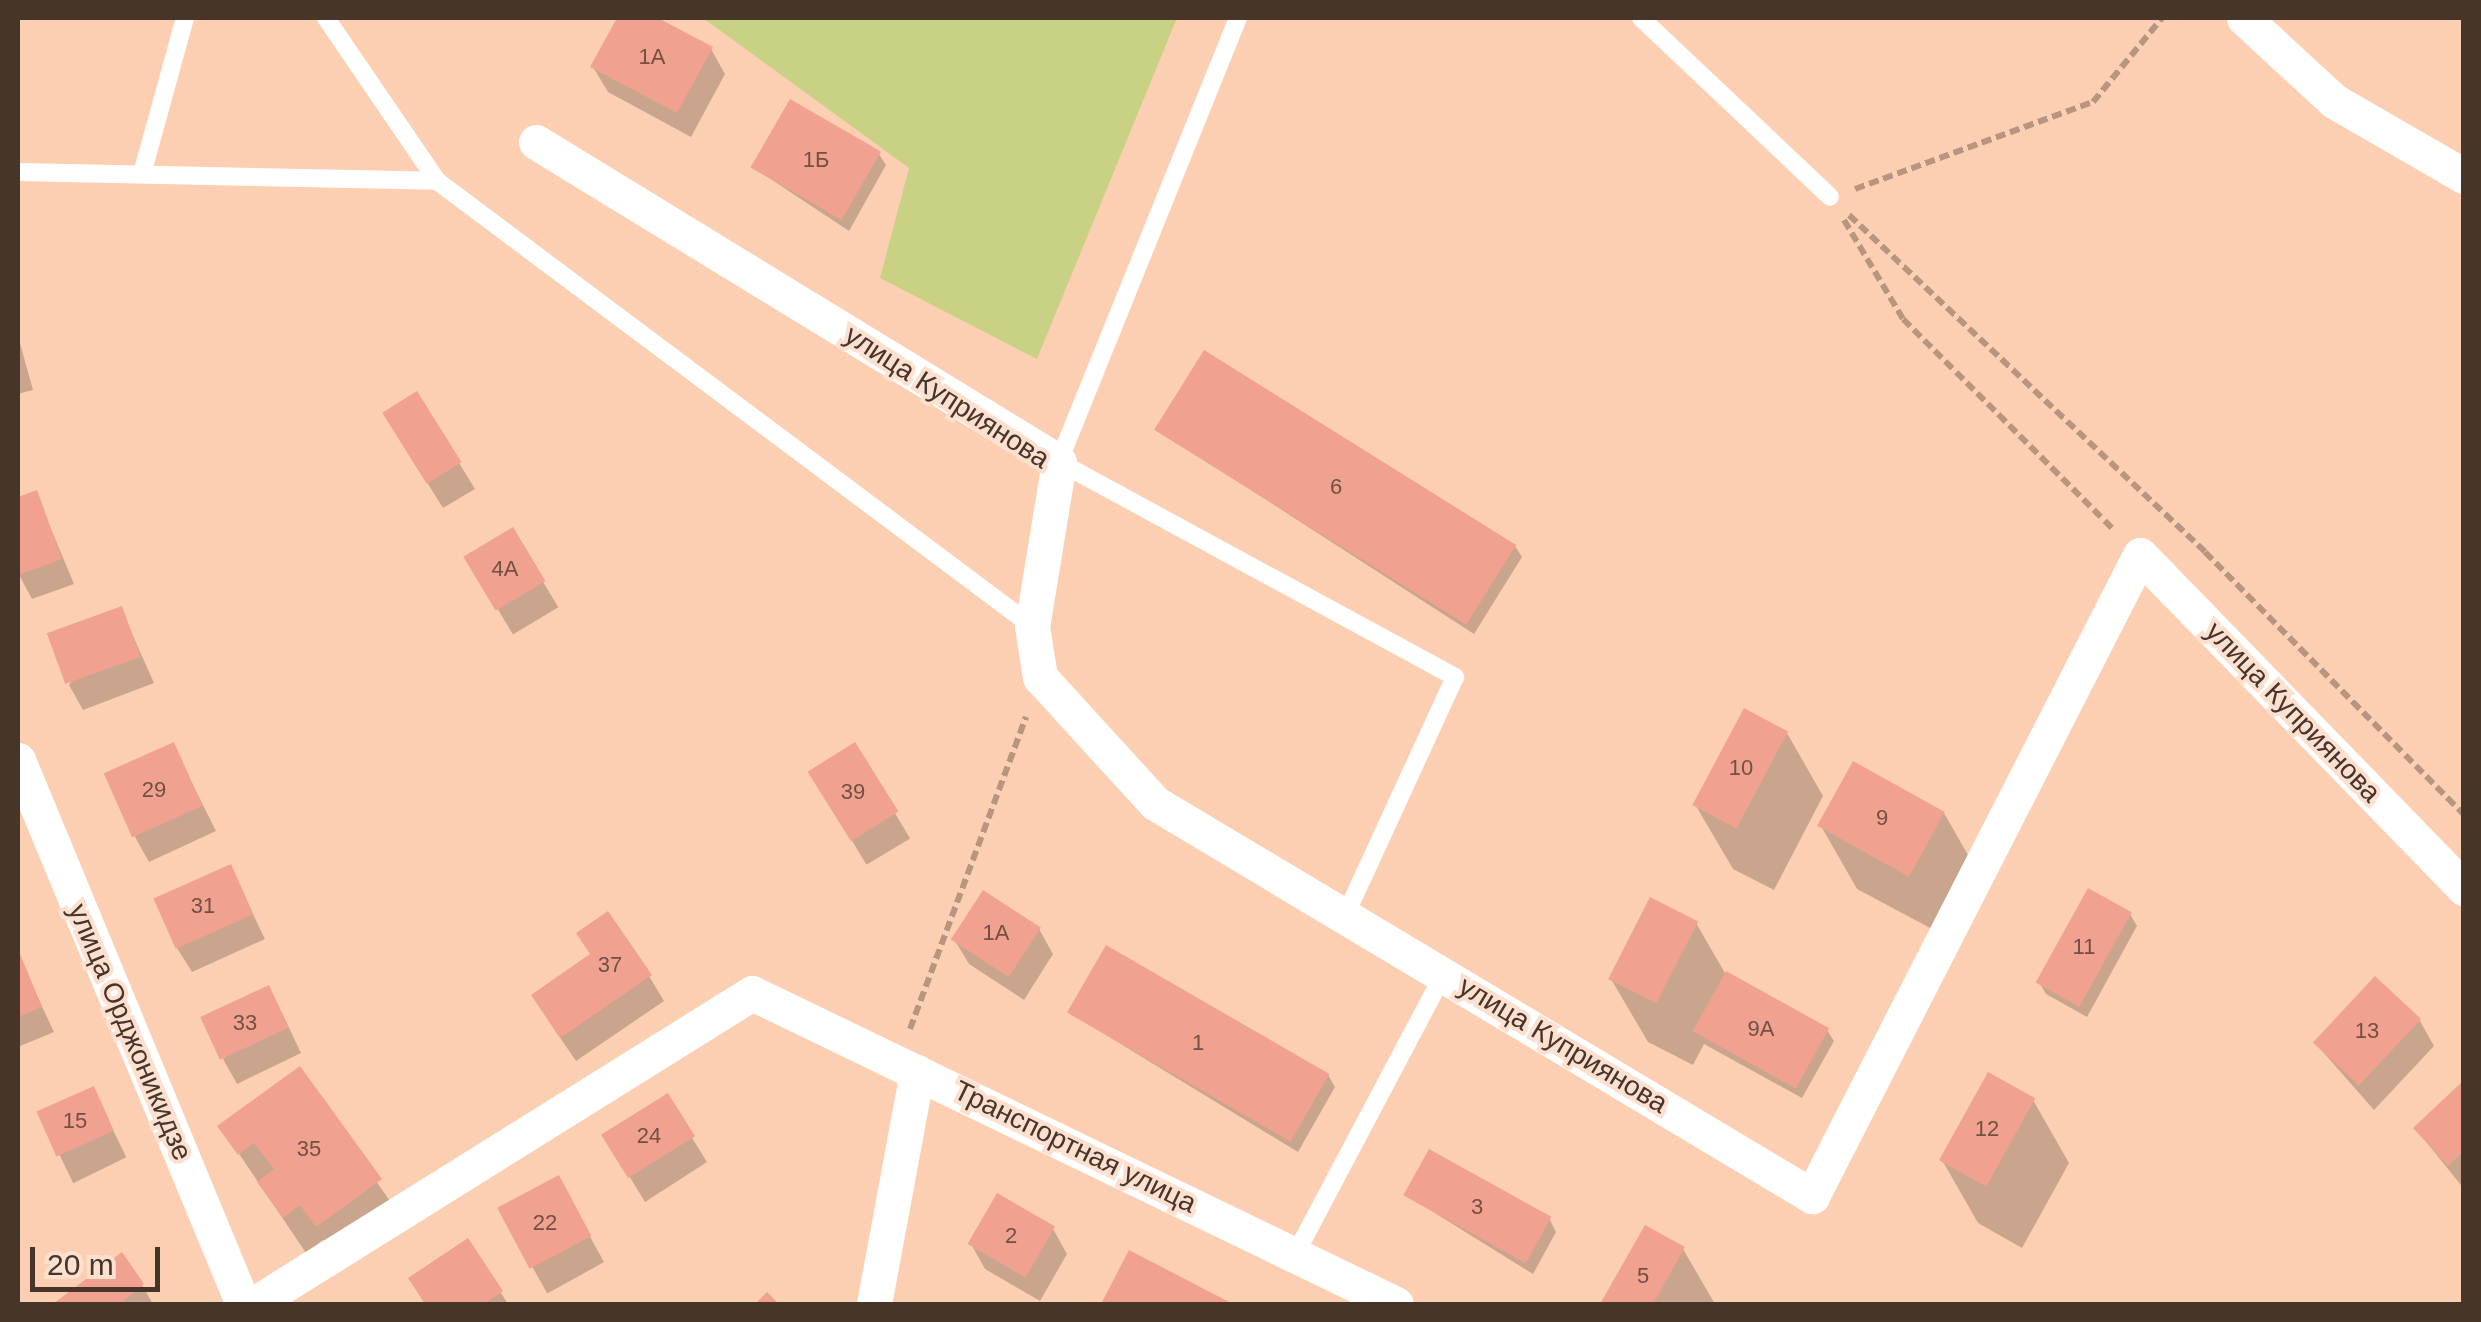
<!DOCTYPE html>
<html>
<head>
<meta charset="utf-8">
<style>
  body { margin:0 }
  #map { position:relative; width:2481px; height:1322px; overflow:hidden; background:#fdcfb2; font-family:Helvetica,sans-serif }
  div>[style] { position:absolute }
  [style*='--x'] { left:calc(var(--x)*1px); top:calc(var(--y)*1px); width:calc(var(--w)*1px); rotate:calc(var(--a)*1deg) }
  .green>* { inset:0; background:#c9d184 }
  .shadow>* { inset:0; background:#0003; transform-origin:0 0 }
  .building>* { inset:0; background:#f1a18f; transform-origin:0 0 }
  .path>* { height:6px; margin-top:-3px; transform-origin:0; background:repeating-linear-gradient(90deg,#b8957e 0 10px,transparent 0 15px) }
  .lane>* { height:18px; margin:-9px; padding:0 9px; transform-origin:9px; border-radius:9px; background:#fff }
  .street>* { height:35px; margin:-17.5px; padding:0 17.5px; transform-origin:17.5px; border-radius:17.5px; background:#fff }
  span { translate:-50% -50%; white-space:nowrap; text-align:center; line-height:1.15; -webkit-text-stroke:8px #fde0cf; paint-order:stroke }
  .number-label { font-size:22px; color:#725042 }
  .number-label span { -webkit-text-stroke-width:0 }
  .street-label { font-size:28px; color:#473529 }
  .frame { position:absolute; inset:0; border:20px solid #473529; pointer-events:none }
  .scale { position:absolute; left:30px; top:1247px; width:130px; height:45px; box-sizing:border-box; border:5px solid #473529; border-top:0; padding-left:12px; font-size:30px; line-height:35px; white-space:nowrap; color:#473529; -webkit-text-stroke:8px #fde0cf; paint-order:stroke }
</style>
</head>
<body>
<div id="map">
  <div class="green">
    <i style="clip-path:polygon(703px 18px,1177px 18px,1037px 359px,880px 278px,909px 168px)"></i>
  </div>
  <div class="shadow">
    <i style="clip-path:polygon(620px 18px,652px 18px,711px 49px,725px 74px,691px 137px,608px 92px,593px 67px)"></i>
    <i style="clip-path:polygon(879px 154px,886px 165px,849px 231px,754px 168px)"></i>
    <i style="clip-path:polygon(18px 336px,33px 390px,18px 394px)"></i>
    <i style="clip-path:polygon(417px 394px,475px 489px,443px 508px,400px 439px)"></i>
    <i style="clip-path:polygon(1158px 430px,1515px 546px,1522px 557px,1474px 634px)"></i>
    <i style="clip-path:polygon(36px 493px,74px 584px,32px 599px,18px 573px,18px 500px)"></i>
    <i style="left:512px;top:530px;width:90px;height:53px;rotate:59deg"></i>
    <i style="clip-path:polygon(121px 609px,154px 683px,83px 710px,69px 685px)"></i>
    <i style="clip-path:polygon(1787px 733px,1823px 796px,1774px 890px,1733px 869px,1696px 806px)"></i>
    <i style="clip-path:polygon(173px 745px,216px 831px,149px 862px,135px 837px)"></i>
    <i style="left:854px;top:745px;width:109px;height:51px;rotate:59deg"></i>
    <i style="clip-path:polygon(1944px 813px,1980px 876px,1947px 937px,1857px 889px,1821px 826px)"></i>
    <i style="clip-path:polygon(230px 867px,265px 939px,192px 972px,177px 948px)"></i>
    <i style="clip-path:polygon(2130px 914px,2137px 926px,2087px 1017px,2046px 994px,2039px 982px)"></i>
    <i style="clip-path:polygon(1696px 923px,1725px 973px,1827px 1030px,1834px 1041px,1802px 1098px,1704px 1044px,1693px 1065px,1648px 1042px,1611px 979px)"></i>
    <i style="clip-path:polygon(1039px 929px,1053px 954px,1024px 1000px,969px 964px,954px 939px)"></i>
    <i style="clip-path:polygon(18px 955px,54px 1032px,18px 1047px)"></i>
    <i style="clip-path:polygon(649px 976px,664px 1001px,576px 1061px,548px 1020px)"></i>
    <i style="clip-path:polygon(282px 1013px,301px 1053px,237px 1084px,223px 1059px)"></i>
    <i style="clip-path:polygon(1070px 1013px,1328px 1075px,1335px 1087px,1298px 1152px)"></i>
    <i style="clip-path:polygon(2420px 1021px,2434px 1046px,2374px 1110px,2316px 1044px)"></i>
    <i style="clip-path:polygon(299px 1070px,401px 1217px,339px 1263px,323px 1240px,306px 1253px,221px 1127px)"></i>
    <i style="clip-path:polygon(2464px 1083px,2464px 1189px,2416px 1129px)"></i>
    <i style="left:93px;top:1089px;width:76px;height:59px;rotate:64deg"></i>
    <i style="clip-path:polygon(667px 1097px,707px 1162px,645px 1202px,620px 1161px)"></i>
    <i style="clip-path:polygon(2033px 1100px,2069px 1163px,2022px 1248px,1978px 1223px,1942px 1160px)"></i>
    <i style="left:558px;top:1179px;width:95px;height:65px;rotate:61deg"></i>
    <i style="clip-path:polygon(1406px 1195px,1550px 1220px,1556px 1232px,1533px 1274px)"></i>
    <i style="clip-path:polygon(1646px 1228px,1683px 1249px,1715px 1304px,1603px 1304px)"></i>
    <i style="clip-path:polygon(1053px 1229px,1067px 1254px,1040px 1301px,985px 1269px,971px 1244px)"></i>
    <i style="clip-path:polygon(467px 1242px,501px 1293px,508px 1304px,426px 1304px,411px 1279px)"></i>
    <i style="clip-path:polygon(1131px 1253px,1228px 1304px,1104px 1304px)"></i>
    <i style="clip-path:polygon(142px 1285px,153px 1304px,55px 1303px)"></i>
  </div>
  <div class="building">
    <i style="clip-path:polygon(617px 18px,658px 18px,713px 47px,677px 113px,590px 67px)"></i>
    <i style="left:790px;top:99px;width:105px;height:79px;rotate:30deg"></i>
    <i style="left:1204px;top:350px;width:368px;height:94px;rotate:32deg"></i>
    <i style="left:417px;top:391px;width:84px;height:41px;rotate:58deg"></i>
    <i style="clip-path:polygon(37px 490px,62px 559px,18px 575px,18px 497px)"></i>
    <i style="left:513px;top:527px;width:63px;height:58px;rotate:59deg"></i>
    <i style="left:122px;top:606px;width:54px;height:80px;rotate:70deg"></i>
    <i style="left:1744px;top:708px;width:50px;height:110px;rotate:28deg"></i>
    <i style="left:174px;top:742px;width:70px;height:77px;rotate:66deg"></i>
    <i style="left:855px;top:742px;width:82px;height:56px;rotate:58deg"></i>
    <i style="left:1853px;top:761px;width:105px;height:74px;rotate:29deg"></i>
    <i style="left:231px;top:864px;width:55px;height:85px;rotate:66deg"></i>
    <i style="left:2088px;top:888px;width:50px;height:108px;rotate:29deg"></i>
    <i style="left:983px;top:890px;width:69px;height:59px;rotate:33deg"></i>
    <i style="left:1650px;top:897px;width:54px;height:92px;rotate:27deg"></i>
    <i style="clip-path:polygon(608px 911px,652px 975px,560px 1038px,531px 995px,590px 954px,576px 933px)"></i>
    <i style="left:1106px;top:945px;width:258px;height:78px;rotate:30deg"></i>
    <i style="clip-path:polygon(18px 949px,42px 1007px,18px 1017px)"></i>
    <i style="left:1726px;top:971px;width:118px;height:69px;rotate:29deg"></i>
    <i style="left:2375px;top:976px;width:63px;height:91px;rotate:43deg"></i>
    <i style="left:269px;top:985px;width:47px;height:76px;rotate:65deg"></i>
    <i style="clip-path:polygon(300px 1066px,382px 1179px,316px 1227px,300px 1205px,283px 1218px,257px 1182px,274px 1169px,254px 1143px,238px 1155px,217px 1126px)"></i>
    <i style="left:1988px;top:1072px;width:54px;height:101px;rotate:29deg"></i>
    <i style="clip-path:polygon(2464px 1080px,2464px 1151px,2448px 1166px,2413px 1128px)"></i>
    <i style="left:94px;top:1086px;width:49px;height:63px;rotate:66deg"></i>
    <i style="left:668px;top:1093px;width:51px;height:79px;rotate:58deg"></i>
    <i style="left:1429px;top:1149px;width:140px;height:53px;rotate:29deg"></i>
    <i style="left:559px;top:1175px;width:69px;height:70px;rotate:62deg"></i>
    <i style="left:997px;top:1193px;width:67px;height:59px;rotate:30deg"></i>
    <i style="clip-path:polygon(1645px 1225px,1685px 1247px,1653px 1304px,1600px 1304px)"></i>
    <i style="clip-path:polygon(468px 1238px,503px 1291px,484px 1304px,425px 1304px,408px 1278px)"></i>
    <i style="clip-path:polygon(1129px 1250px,1233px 1304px,1101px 1304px)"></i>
    <i style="clip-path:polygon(122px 1252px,144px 1284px,120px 1304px,53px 1304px)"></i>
    <i style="clip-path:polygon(767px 1292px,779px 1304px,755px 1304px)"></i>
  </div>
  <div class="path">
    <i style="--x:1855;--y:189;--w:253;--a:-20.1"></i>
    <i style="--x:2093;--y:102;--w:109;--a:-50.6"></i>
    <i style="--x:1849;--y:215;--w:490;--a:43.4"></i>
    <i style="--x:2205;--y:552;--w:369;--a:45.4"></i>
    <i style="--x:1844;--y:220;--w:115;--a:59.2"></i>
    <i style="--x:1903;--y:319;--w:297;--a:45"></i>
    <i style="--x:910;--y:1029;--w:333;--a:-69.6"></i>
  </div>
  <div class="lane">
    <i style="--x:326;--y:18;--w:197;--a:55.7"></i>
    <i style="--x:437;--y:181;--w:743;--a:36.79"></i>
    <i style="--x:1238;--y:18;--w:479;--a:112"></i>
    <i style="--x:1059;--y:462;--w:451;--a:28.5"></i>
    <i style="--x:1455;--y:677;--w:265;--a:114.7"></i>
    <i style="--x:1641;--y:18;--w:260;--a:43.4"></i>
    <i style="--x:18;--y:172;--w:419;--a:1.2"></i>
    <i style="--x:142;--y:174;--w:162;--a:-74.6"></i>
    <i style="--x:1296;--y:1253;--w:317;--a:-62.1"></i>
  </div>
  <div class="street">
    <i style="--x:2244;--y:18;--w:122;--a:42.7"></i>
    <i style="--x:2334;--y:101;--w:150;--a:30"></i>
    <i style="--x:536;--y:142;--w:613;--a:31.46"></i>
    <i style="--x:1059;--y:462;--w:166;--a:99.3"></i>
    <i style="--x:1032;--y:626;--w:52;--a:81.1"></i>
    <i style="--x:1040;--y:677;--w:171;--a:47.6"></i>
    <i style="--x:1155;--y:803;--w:766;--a:30.89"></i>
    <i style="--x:1812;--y:1196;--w:720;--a:-62.9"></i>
    <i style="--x:2140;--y:555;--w:465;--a:45.8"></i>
    <i style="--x:18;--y:760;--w:589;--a:67.53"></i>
    <i style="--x:254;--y:1304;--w:587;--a:-31.98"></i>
    <i style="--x:752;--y:993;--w:715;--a:25.78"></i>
    <i style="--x:874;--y:1304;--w:236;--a:-79.5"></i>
  </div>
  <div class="number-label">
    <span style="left:652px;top:57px">1А</span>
    <span style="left:816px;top:160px">1Б</span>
    <span style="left:1336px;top:487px">6</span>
    <span style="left:505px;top:569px">4А</span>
    <span style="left:1741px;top:768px">10</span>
    <span style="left:154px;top:790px">29</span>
    <span style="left:853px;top:792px">39</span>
    <span style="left:1882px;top:818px">9</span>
    <span style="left:203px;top:906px">31</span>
    <span style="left:996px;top:933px">1А</span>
    <span style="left:2084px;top:947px">11</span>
    <span style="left:610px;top:965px">37</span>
    <span style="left:245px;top:1023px">33</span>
    <span style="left:1761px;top:1029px">9А</span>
    <span style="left:2367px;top:1031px">13</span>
    <span style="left:1198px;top:1043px">1</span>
    <span style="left:75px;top:1121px">15</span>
    <span style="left:1987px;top:1129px">12</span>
    <span style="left:649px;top:1136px">24</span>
    <span style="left:309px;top:1149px">35</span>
    <span style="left:1477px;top:1207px">3</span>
    <span style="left:545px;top:1223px">22</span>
    <span style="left:1011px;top:1236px">2</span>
    <span style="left:1643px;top:1276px">5</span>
  </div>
  <div class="street-label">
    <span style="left:947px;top:397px;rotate:33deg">улица Куприянова</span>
    <span style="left:2293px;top:712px;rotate:46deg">улица Куприянова</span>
    <span style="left:130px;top:1032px;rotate:67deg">улица Орджоникидзе</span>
    <span style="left:1563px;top:1045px;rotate:31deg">улица Куприянова</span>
    <span style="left:1075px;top:1147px;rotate:26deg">Транспортная улица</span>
  </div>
  <div class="frame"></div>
  <div class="scale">20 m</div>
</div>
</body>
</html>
